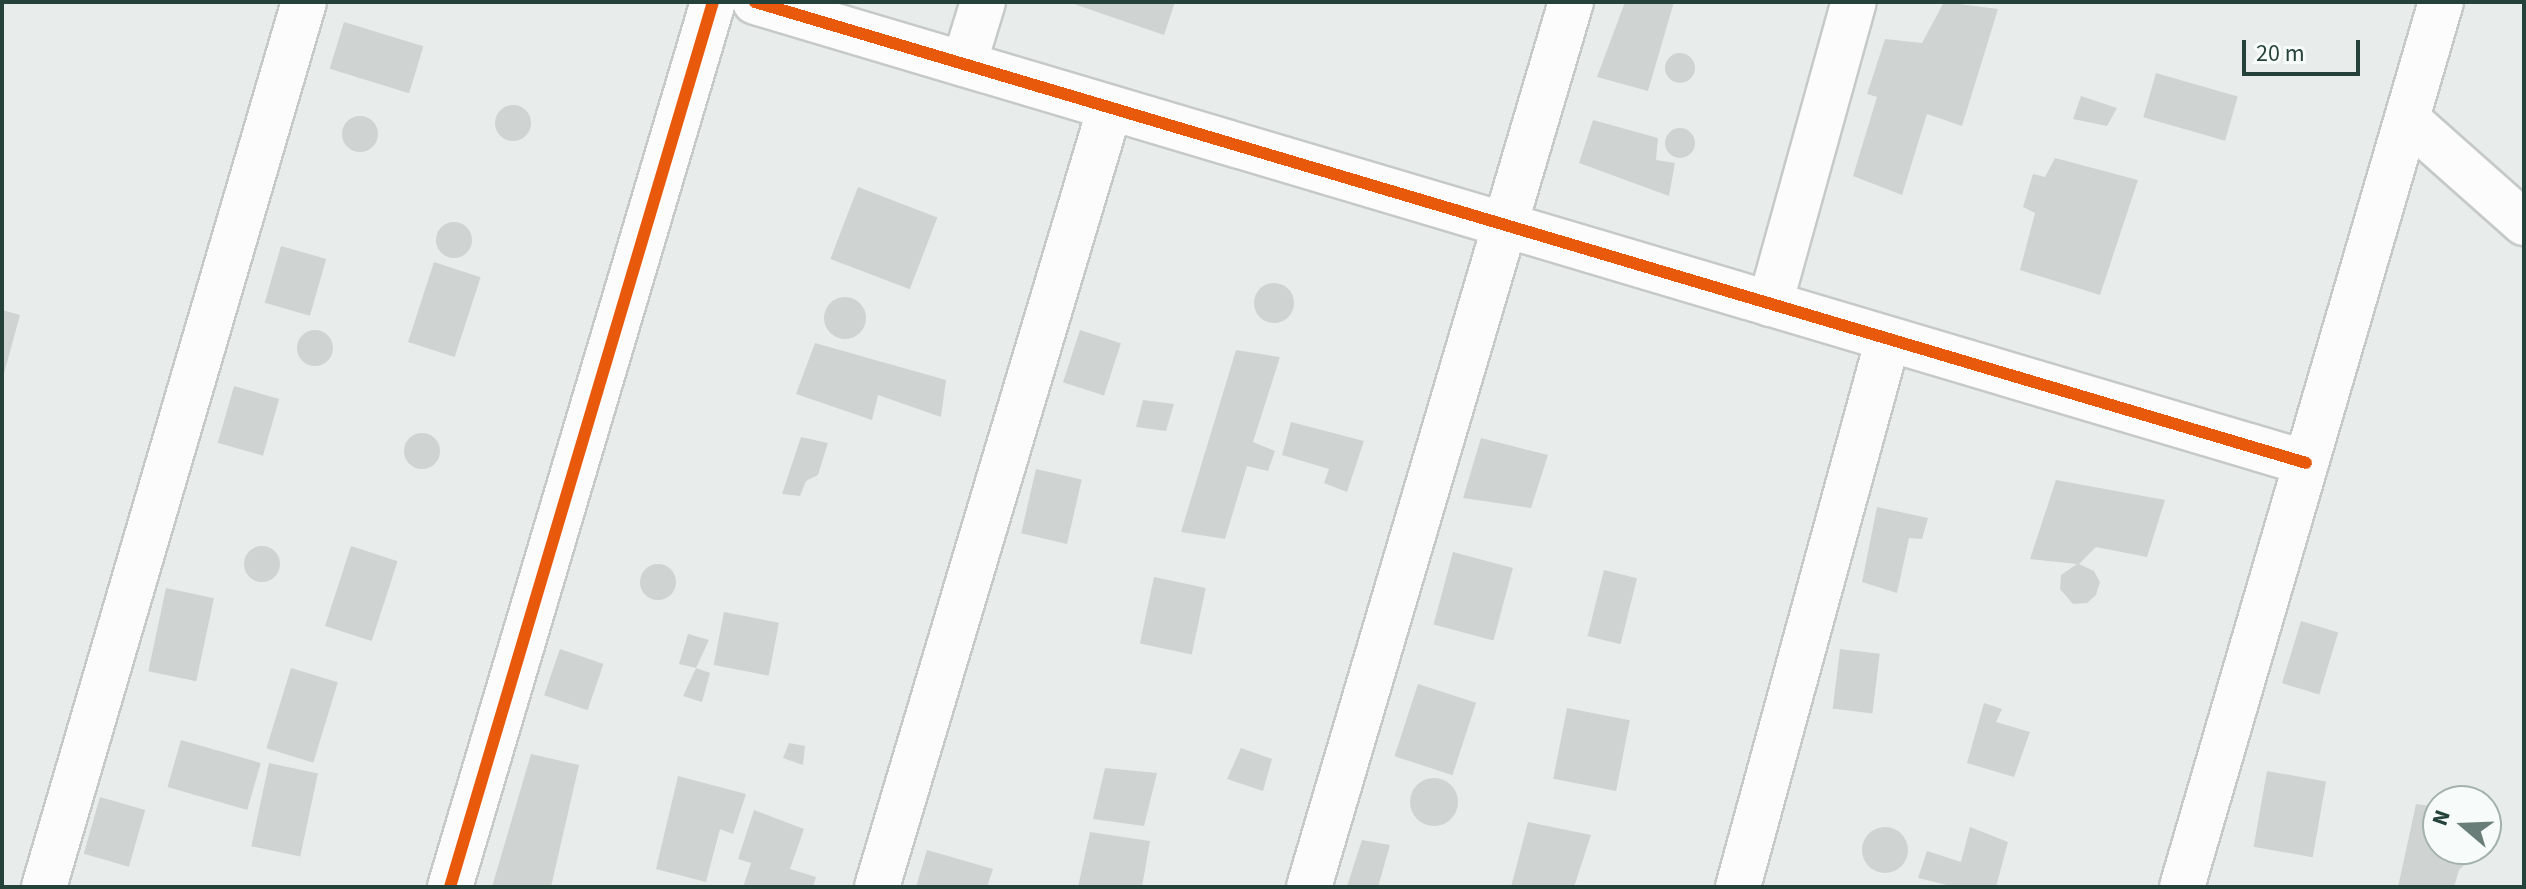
<!DOCTYPE html>
<html>
<head>
<meta charset="utf-8">
<style>
  body { margin:0 }
  #map { position:relative; width:2526px; height:889px; overflow:hidden; background:#e8edeb; font-family:"Source Sans 3",sans-serif }
  div>[style] { position:absolute }
  [style*='--x'] { left:calc(var(--x)*1px); top:calc(var(--y)*1px); width:calc(var(--w)*1px); rotate:calc(var(--a)*1deg) }
  .building>* { inset:0; background:#cfd4d2; transform-origin:0 0 }
  .round { border-radius:50% }
  .roads { filter:drop-shadow(2px 0 #c5cac8) drop-shadow(-2px 0 #c5cac8) drop-shadow(0 2px #c5cac8) drop-shadow(0 -2px #c5cac8) }
  .minor>* { height:44px; margin:-22px; padding:0 22px; transform-origin:22px; border-radius:22px; background:#fcfcfc }
  .cycleway>* { height:12px; margin:-6px; padding:0 6px; transform-origin:6px; border-radius:6px; background:#e8590c }
  span { translate:-50% -50%; white-space:nowrap; text-align:center; line-height:1.15; -webkit-text-stroke:6px #f7fbf9; paint-order:stroke }
  .frame { position:absolute; inset:0; border:4px solid #24423a; pointer-events:none }
  .north { position:absolute; left:2422px; top:785px; width:80px; height:80px; box-sizing:border-box; background:#f7fbf9; border:2px solid #a3b1ad; border-radius:50%; rotate:289deg; font-size:22px; font-weight:700; line-height:32px; text-align:center; color:#24423a }
  .north::after { content:''; display:block; margin:auto; width:28px; height:36px; background:#697e78; clip-path:polygon(50% 0,100% 100%,50% 72%,0 100%) }
  .scale { position:absolute; left:2242px; top:40px; width:118px; height:36px; box-sizing:border-box; border:4px solid #24423a; border-top:0; padding-left:10px; font-size:24px; line-height:28px; white-space:nowrap; color:#24423a; -webkit-text-stroke:6px #f7fbf9; paint-order:stroke }
</style>
</head>
<body>
<div id="map">
  <div class="building">
    <i style="clip-path:polygon(1068px 2px,1175px 2px,1164px 35px)"></i>
    <i style="clip-path:polygon(1625px 2px,1674px 2px,1648px 91px,1597px 77px)"></i>
    <i style="clip-path:polygon(1944px 2px,1998px 9px,1962px 126px,1927px 114px,1902px 195px,1853px 176px,1877px 97px,1867px 94px,1885px 39px,1922px 43px)"></i>
    <i style="left:344px;top:22px;width:83px;height:49px;rotate:17deg"></i>
    <i class="round" style="left:1665px;top:53px;width:30px;height:30px"></i>
    <i style="left:2156px;top:73px;width:85px;height:46px;rotate:16deg"></i>
    <i style="clip-path:polygon(2081px 96px,2117px 108px,2107px 126px,2073px 119px)"></i>
    <i class="round" style="left:495px;top:105px;width:36px;height:36px"></i>
    <i class="round" style="left:342px;top:116px;width:36px;height:36px"></i>
    <i style="clip-path:polygon(1593px 120px,1658px 138px,1656px 160px,1675px 163px,1669px 196px,1579px 163px)"></i>
    <i class="round" style="left:1665px;top:128px;width:30px;height:30px"></i>
    <i style="clip-path:polygon(2055px 158px,2138px 180px,2100px 295px,2020px 270px,2035px 213px,2023px 207px,2033px 174px,2045px 177px)"></i>
    <i style="left:858px;top:187px;width:85px;height:77px;rotate:21deg"></i>
    <i class="round" style="left:436px;top:222px;width:36px;height:36px"></i>
    <i style="left:281px;top:246px;width:47px;height:59px;rotate:16deg"></i>
    <i style="left:434px;top:262px;width:49px;height:84px;rotate:18deg"></i>
    <i class="round" style="left:1254px;top:283px;width:40px;height:40px"></i>
    <i class="round" style="left:824px;top:297px;width:42px;height:42px"></i>
    <i style="clip-path:polygon(2px 310px,20px 315px,3px 377px,2px 377px)"></i>
    <i style="left:1080px;top:330px;width:43px;height:55px;rotate:18deg"></i>
    <i class="round" style="left:297px;top:330px;width:36px;height:36px"></i>
    <i style="clip-path:polygon(815px 343px,946px 380px,941px 417px,878px 395px,872px 420px,796px 394px)"></i>
    <i style="clip-path:polygon(1236px 350px,1280px 357px,1253px 442px,1275px 451px,1268px 471px,1247px 466px,1225px 539px,1181px 532px)"></i>
    <i style="left:234px;top:386px;width:47px;height:59px;rotate:16deg"></i>
    <i style="clip-path:polygon(1143px 400px,1174px 404px,1166px 431px,1136px 427px)"></i>
    <i style="clip-path:polygon(1291px 422px,1364px 441px,1347px 492px,1324px 483px,1329px 469px,1282px 455px)"></i>
    <i class="round" style="left:404px;top:433px;width:36px;height:36px"></i>
    <i style="clip-path:polygon(801px 437px,828px 443px,818px 475px,806px 481px,800px 496px,782px 494px)"></i>
    <i style="clip-path:polygon(1481px 438px,1548px 455px,1531px 508px,1463px 498px)"></i>
    <i style="left:1036px;top:469px;width:47px;height:66px;rotate:13deg"></i>
    <i style="clip-path:polygon(2056px 480px,2165px 500px,2147px 557px,2096px 547px,2079px 564px,2094px 571px,2100px 582px,2096px 595px,2087px 603px,2073px 604px,2060px 589px,2061px 575px,2077px 564px,2030px 559px)"></i>
    <i style="clip-path:polygon(1877px 507px,1928px 518px,1922px 539px,1909px 538px,1897px 593px,1862px 582px)"></i>
    <i style="left:351px;top:546px;width:49px;height:84px;rotate:18deg"></i>
    <i class="round" style="left:244px;top:546px;width:36px;height:36px"></i>
    <i style="left:1453px;top:552px;width:62px;height:75px;rotate:15deg"></i>
    <i class="round" style="left:640px;top:564px;width:36px;height:36px"></i>
    <i style="left:1604px;top:570px;width:34px;height:68px;rotate:14deg"></i>
    <i style="left:1154px;top:577px;width:53px;height:68px;rotate:12deg"></i>
    <i style="left:166px;top:588px;width:49px;height:85px;rotate:12deg"></i>
    <i style="left:724px;top:612px;width:56px;height:54px;rotate:11deg"></i>
    <i style="left:2301px;top:621px;width:39px;height:65px;rotate:17deg"></i>
    <i style="clip-path:polygon(688px 634px,709px 640px,696px 668px,679px 664px)"></i>
    <i style="left:560px;top:649px;width:46px;height:49px;rotate:19deg"></i>
    <i style="left:1840px;top:649px;width:40px;height:60px;rotate:7deg"></i>
    <i style="left:291px;top:668px;width:49px;height:84px;rotate:17deg"></i>
    <i style="clip-path:polygon(696px 668px,710px 673px,702px 702px,683px 696px)"></i>
    <i style="left:1418px;top:684px;width:61px;height:76px;rotate:18deg"></i>
    <i style="clip-path:polygon(1984px 703px,2002px 709px,1996px 722px,2030px 732px,2014px 777px,1967px 763px)"></i>
    <i style="left:1567px;top:708px;width:64px;height:72px;rotate:11deg"></i>
    <i style="left:181px;top:740px;width:83px;height:49px;rotate:16deg"></i>
    <i style="clip-path:polygon(789px 743px,805px 746px,803px 765px,783px 758px)"></i>
    <i style="clip-path:polygon(1241px 748px,1272px 759px,1263px 791px,1227px 779px)"></i>
    <i style="clip-path:polygon(531px 754px,579px 765px,551px 887px,492px 887px)"></i>
    <i style="left:269px;top:763px;width:50px;height:85px;rotate:12deg"></i>
    <i style="clip-path:polygon(1105px 768px,1157px 773px,1144px 826px,1093px 819px)"></i>
    <i style="left:2267px;top:771px;width:60px;height:77px;rotate:10deg"></i>
    <i style="clip-path:polygon(678px 776px,746px 794px,733px 834px,720px 829px,706px 882px,656px 869px)"></i>
    <i class="round" style="left:1410px;top:778px;width:48px;height:48px"></i>
    <i style="left:100px;top:797px;width:47px;height:59px;rotate:16deg"></i>
    <i style="clip-path:polygon(2416px 804px,2438px 807px,2438px 849px,2470px 849px,2476px 854px,2459px 870px,2454px 887px,2398px 887px)"></i>
    <i style="clip-path:polygon(754px 810px,804px 829px,790px 869px,816px 877px,813px 887px,743px 887px,751px 863px,738px 859px)"></i>
    <i style="clip-path:polygon(1528px 822px,1591px 835px,1574px 887px,1511px 887px)"></i>
    <i class="round" style="left:1862px;top:827px;width:46px;height:46px"></i>
    <i style="clip-path:polygon(1970px 827px,2008px 842px,1996px 887px,1955px 887px,1918px 878px,1927px 851px,1961px 862px)"></i>
    <i style="clip-path:polygon(1090px 832px,1150px 841px,1142px 887px,1078px 887px)"></i>
    <i style="clip-path:polygon(1362px 840px,1390px 845px,1378px 887px,1347px 886px)"></i>
    <i style="clip-path:polygon(927px 850px,993px 869px,987px 887px,916px 887px)"></i>
  </div>
  <div class="roads">
    <div class="minor">
      <i style="--x:755;--y:2;--w:1618;--a:16.55"></i>
      <i style="--x:964;--y:64;--w:65;--a:-73"></i>
      <i style="--x:2407;--y:119;--w:157;--a:41.6"></i>
      <i style="--x:1770;--y:304;--w:313;--a:-74.5"></i>
      <i style="--x:44;--y:887;--w:922;--a:-73.63"></i>
      <i style="--x:450;--y:887;--w:923;--a:-73.45"></i>
      <i style="--x:877;--y:887;--w:813;--a:-73.35"></i>
      <i style="--x:1309;--y:887;--w:923;--a:-73.51"></i>
      <i style="--x:1738;--y:887;--w:568;--a:-74.69"></i>
      <i style="--x:2182;--y:887;--w:922;--a:-73.69"></i>
    </div>
  </div>
  <div class="cycleway">
    <i style="--x:755;--y:2;--w:1618;--a:16.55"></i>
    <i style="--x:450;--y:887;--w:923;--a:-73.45"></i>
  </div>
  <div class="frame"></div>
  <div class="north">N</div>
  <div class="scale">20 m</div>
</div>
</body>
</html>
